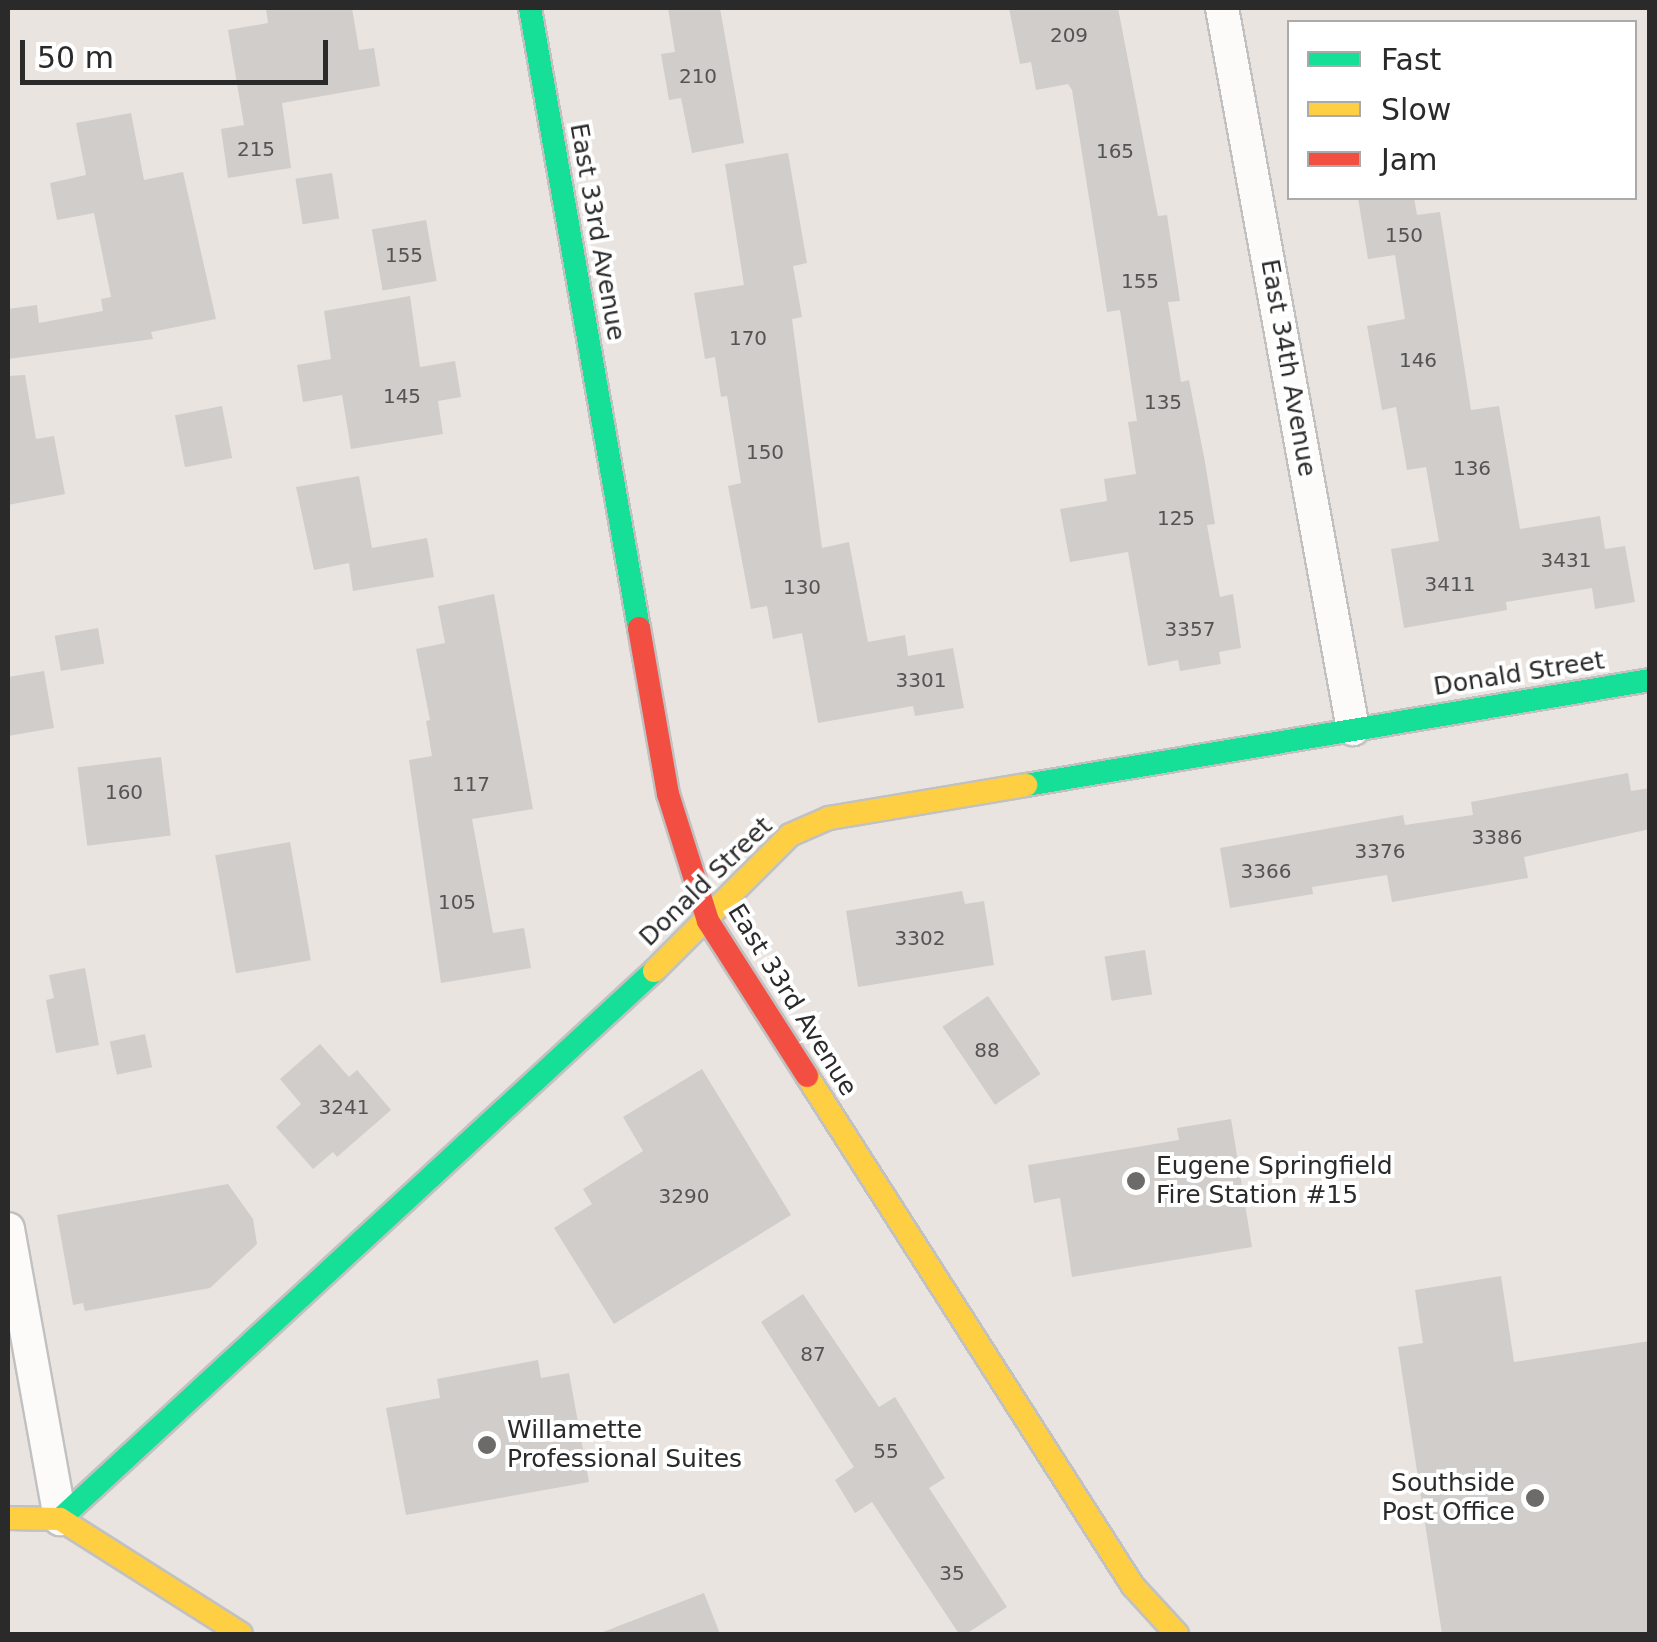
<!DOCTYPE html>
<html>
<head>
<meta charset="utf-8">
<style>
  body { margin:0 }
  #map { position:relative; width:1657px; height:1642px; overflow:hidden; background:#e9e4e0; font-family:"DejaVu Sans",sans-serif }
  div>[style] { position:absolute }
  [style*='--x'] { left:calc(var(--x)*1px); top:calc(var(--y)*1px); width:calc(var(--w)*1px); rotate:calc(var(--a)*1deg) }
  .building>* { inset:0; background:#d0cdca; transform-origin:0 0 }
  .roads { filter:drop-shadow(2px 0 #c2c1c1) drop-shadow(-2px 0 #c2c1c1) drop-shadow(0 2px #c2c1c1) drop-shadow(0 -2px #c2c1c1) }
  .street>* { height:32px; margin:-16px; padding:0 16px; transform-origin:16px; border-radius:16px; background:#fcfbfa }
  .fast>* { height:22px; margin:-11px; padding:0 11px; transform-origin:11px; border-radius:11px; background:#16e098 }
  .slow>* { height:22px; margin:-11px; padding:0 11px; transform-origin:11px; border-radius:11px; background:#ffcf43 }
  .jam>* { height:22px; margin:-11px; padding:0 11px; transform-origin:11px; border-radius:11px; background:#f24e42 }
  .dots>* { width:28px; height:28px; translate:-50% -50%; box-sizing:border-box; border:5px solid #fff; border-radius:50% }
  span { translate:-50% -50%; white-space:nowrap; text-align:center; line-height:1.15; -webkit-text-stroke:8px #fff; paint-order:stroke }
  .number-label { font-size:20px; color:#545453 }
  .number-label span { -webkit-text-stroke-width:0 }
  .street-label { font-size:25px; color:#2a2a2a }
  .poi-label { font-size:25px; color:#2a2a2a }
  .left { translate:0 -50%; text-align:left }
  .right { translate:-100% -50%; text-align:right }
  .frame { position:absolute; inset:0; border:10px solid #2a2a2a; pointer-events:none }
  .legend { position:absolute; left:1287px; top:20px; width:350px; height:180px; box-sizing:border-box; background:#fff; border:2px solid #aaa; margin:0; padding:12px 18px; list-style:none; font-size:30px; color:#2a2a2a }
  .legend li { display:flex; align-items:center; gap:20px; height:50px }
  .legend b { width:50px; border:2px solid #aaa }
  .scale { position:absolute; left:20px; top:40px; width:308px; height:45px; box-sizing:border-box; border:5px solid #2a2a2a; border-top:0; padding-left:12px; font-size:30px; line-height:35px; white-space:nowrap; color:#2a2a2a; -webkit-text-stroke:8px #fff; paint-order:stroke }
</style>
</head>
<body>
<div id="map">
  <div class="building">
    <i style="clip-path:polygon(266px 8px,352px 8px,359px 50px,374px 48px,380px 86px,282px 103px,291px 168px,228px 178px,221px 129px,244px 125px,228px 30px,268px 23px)"></i>
    <i style="clip-path:polygon(668px 8px,720px 8px,744px 143px,692px 153px,681px 98px,669px 100px,661px 54px,675px 52px)"></i>
    <i style="clip-path:polygon(1009px 8px,1118px 8px,1158px 216px,1167px 215px,1180px 301px,1168px 302px,1181px 382px,1189px 380px,1205px 462px,1215px 524px,1207px 525px,1220px 597px,1233px 594px,1241px 648px,1219px 652px,1221px 664px,1180px 671px,1178px 660px,1148px 666px,1128px 552px,1070px 562px,1060px 509px,1107px 501px,1104px 479px,1136px 474px,1128px 422px,1137px 421px,1120px 310px,1107px 312px,1072px 90px,1068px 84px,1036px 90px,1031px 62px,1020px 64px)"></i>
    <i style="clip-path:polygon(131px 113px,144px 180px,183px 172px,216px 319px,151px 332px,153px 339px,8px 359px,8px 309px,37px 305px,39px 323px,103px 311px,101px 299px,111px 297px,94px 213px,57px 220px,50px 183px,86px 175px,76px 123px)"></i>
    <i style="clip-path:polygon(788px 153px,807px 263px,793px 266px,802px 317px,792px 319px,822px 548px,849px 542px,868px 642px,905px 635px,908px 656px,953px 648px,964px 708px,915px 716px,913px 706px,818px 723px,802px 633px,773px 639px,767px 606px,751px 609px,728px 486px,741px 483px,727px 396px,721px 397px,715px 357px,705px 359px,694px 293px,744px 285px,725px 164px)"></i>
    <i style="left:332px;top:173px;width:46px;height:37px;rotate:81deg"></i>
    <i style="clip-path:polygon(1358px 198px,1414px 198px,1417px 215px,1440px 212px,1471px 410px,1499px 406px,1520px 529px,1600px 516px,1605px 549px,1625px 546px,1635px 602px,1595px 609px,1592px 588px,1506px 602px,1507px 610px,1404px 628px,1391px 549px,1439px 541px,1426px 467px,1407px 470px,1396px 407px,1382px 410px,1367px 326px,1405px 319px,1395px 255px,1368px 259px)"></i>
    <i style="left:426px;top:220px;width:62px;height:55px;rotate:80deg"></i>
    <i style="clip-path:polygon(410px 296px,420px 367px,455px 361px,461px 397px,438px 401px,443px 434px,351px 449px,342px 395px,303px 402px,297px 365px,331px 359px,324px 311px)"></i>
    <i style="clip-path:polygon(25px 375px,36px 439px,54px 436px,65px 494px,8px 505px,8px 376px)"></i>
    <i style="left:222px;top:406px;width:53px;height:48px;rotate:79deg"></i>
    <i style="clip-path:polygon(359px 476px,372px 548px,427px 538px,434px 577px,353px 591px,349px 563px,314px 570px,296px 487px)"></i>
    <i style="clip-path:polygon(494px 594px,533px 809px,472px 819px,493px 933px,524px 928px,531px 968px,441px 983px,409px 760px,432px 756px,426px 721px,430px 720px,416px 649px,445px 643px,438px 606px)"></i>
    <i style="left:98px;top:628px;width:36px;height:44px;rotate:80deg"></i>
    <i style="clip-path:polygon(44px 671px,54px 728px,8px 736px,8px 677px)"></i>
    <i style="left:161px;top:757px;width:79px;height:84px;rotate:83deg"></i>
    <i style="clip-path:polygon(1628px 773px,1631px 791px,1650px 788px,1650px 829px,1524px 857px,1528px 878px,1392px 902px,1387px 875px,1312px 887px,1313px 894px,1230px 908px,1220px 848px,1403px 815px,1405px 825px,1473px 815px,1471px 802px)"></i>
    <i style="left:290px;top:842px;width:120px;height:76px;rotate:80deg"></i>
    <i style="clip-path:polygon(962px 891px,965px 904px,984px 901px,994px 965px,858px 987px,846px 911px)"></i>
    <i style="left:1145px;top:950px;width:45px;height:41px;rotate:81deg"></i>
    <i style="clip-path:polygon(85px 968px,99px 1045px,56px 1053px,46px 1000px,54px 998px,49px 975px)"></i>
    <i style="left:988px;top:996px;width:94px;height:55px;rotate:56deg"></i>
    <i style="left:145px;top:1034px;width:34px;height:36px;rotate:78deg"></i>
    <i style="clip-path:polygon(320px 1044px,349px 1077px,357px 1070px,391px 1110px,337px 1157px,333px 1152px,313px 1169px,276px 1127px,301px 1104px,280px 1079px)"></i>
    <i style="clip-path:polygon(702px 1069px,791px 1215px,614px 1324px,554px 1228px,592px 1204px,583px 1189px,643px 1151px,623px 1117px)"></i>
    <i style="clip-path:polygon(1231px 1119px,1252px 1247px,1072px 1277px,1060px 1198px,1034px 1203px,1028px 1165px,1179px 1140px,1177px 1128px)"></i>
    <i style="clip-path:polygon(228px 1184px,253px 1219px,257px 1244px,210px 1288px,85px 1311px,83px 1303px,73px 1305px,57px 1215px)"></i>
    <i style="clip-path:polygon(1501px 1276px,1514px 1362px,1650px 1341px,1650px 1634px,1442px 1634px,1398px 1347px,1423px 1343px,1415px 1290px)"></i>
    <i style="clip-path:polygon(803px 1294px,879px 1407px,895px 1397px,945px 1478px,929px 1488px,1007px 1607px,966px 1634px,959px 1634px,872px 1502px,855px 1513px,835px 1480px,854px 1467px,761px 1322px)"></i>
    <i style="clip-path:polygon(538px 1360px,541px 1378px,569px 1373px,589px 1482px,406px 1515px,386px 1408px,440px 1398px,437px 1379px)"></i>
    <i style="clip-path:polygon(704px 1593px,720px 1634px,604px 1634px,603px 1632px)"></i>
  </div>
  <div class="roads">
    <div class="street">
      <i style="--x:1222;--y:8;--w:733;--a:79.7"></i>
      <i style="--x:8;--y:1229;--w:295;--a:79.8"></i>
    </div>
    <div class="fast">
      <i style="--x:530;--y:8;--w:630;--a:80.03"></i>
      <i style="--x:1026;--y:785;--w:633;--a:-9.55"></i>
      <i style="--x:60;--y:1519;--w:808;--a:-42.69"></i>
    </div>
    <div class="slow">
      <i style="--x:654;--y:971;--w:192;--a:-45"></i>
      <i style="--x:790;--y:835;--w:43;--a:-23.6"></i>
      <i style="--x:829;--y:818;--w:200;--a:-9.5"></i>
      <i style="--x:807;--y:1076;--w:605;--a:57.41"></i>
      <i style="--x:1133;--y:1586;--w:65;--a:47.5"></i>
      <i style="--x:8;--y:1518;--w:52;--a:1.1"></i>
      <i style="--x:60;--y:1519;--w:214;--a:32.4"></i>
    </div>
    <div class="jam">
      <i style="--x:639;--y:628;--w:169;--a:80.1"></i>
      <i style="--x:668;--y:794;--w:133;--a:72.5"></i>
      <i style="--x:708;--y:921;--w:184;--a:57.4"></i>
    </div>
  </div>
  <div class="dots">
    <i style="left:1136px;top:1181px;background:#6d6b6a"></i>
    <i style="left:487px;top:1445px;background:#6d6b6a"></i>
    <i style="left:1535px;top:1498px;background:#6d6b6a"></i>
  </div>
  <div class="number-label">
    <span style="left:1069px;top:35px">209</span>
    <span style="left:698px;top:76px">210</span>
    <span style="left:256px;top:149px">215</span>
    <span style="left:1115px;top:151px">165</span>
    <span style="left:1404px;top:235px">150</span>
    <span style="left:404px;top:255px">155</span>
    <span style="left:1140px;top:281px">155</span>
    <span style="left:748px;top:338px">170</span>
    <span style="left:1418px;top:360px">146</span>
    <span style="left:402px;top:396px">145</span>
    <span style="left:1163px;top:402px">135</span>
    <span style="left:765px;top:452px">150</span>
    <span style="left:1472px;top:468px">136</span>
    <span style="left:1176px;top:518px">125</span>
    <span style="left:1566px;top:560px">3431</span>
    <span style="left:1450px;top:584px">3411</span>
    <span style="left:802px;top:587px">130</span>
    <span style="left:1190px;top:629px">3357</span>
    <span style="left:921px;top:680px">3301</span>
    <span style="left:471px;top:784px">117</span>
    <span style="left:124px;top:792px">160</span>
    <span style="left:1497px;top:837px">3386</span>
    <span style="left:1380px;top:851px">3376</span>
    <span style="left:1266px;top:871px">3366</span>
    <span style="left:457px;top:902px">105</span>
    <span style="left:920px;top:938px">3302</span>
    <span style="left:987px;top:1050px">88</span>
    <span style="left:344px;top:1107px">3241</span>
    <span style="left:684px;top:1196px">3290</span>
    <span style="left:813px;top:1354px">87</span>
    <span style="left:886px;top:1451px">55</span>
    <span style="left:952px;top:1573px">35</span>
  </div>
  <div class="street-label">
    <span style="left:597px;top:232px;rotate:80deg">East 33rd Avenue</span>
    <span style="left:1288px;top:368px;rotate:80deg">East 34th Avenue</span>
    <span style="left:1519px;top:674px;rotate:-9deg">Donald Street</span>
    <span style="left:706px;top:882px;rotate:-44deg">Donald Street</span>
    <span style="left:792px;top:1000px;rotate:58deg">East 33rd Avenue</span>
  </div>
  <div class="poi-label">
    <span class="left" style="left:1156px;top:1181px">Eugene Springfield<br>Fire Station #15</span>
    <span class="left" style="left:507px;top:1445px">Willamette<br>Professional Suites</span>
    <span class="right" style="left:1515px;top:1498px">Southside<br>Post Office</span>
  </div>
  <div class="frame"></div>
  <ul class="legend">
  <li><b style="height:12px;background:#16e098"></b>Fast</li>
  <li><b style="height:12px;background:#ffcf43"></b>Slow</li>
  <li><b style="height:12px;background:#f24e42"></b>Jam</li>
  </ul>
  <div class="scale">50 m</div>
</div>
</body>
</html>
